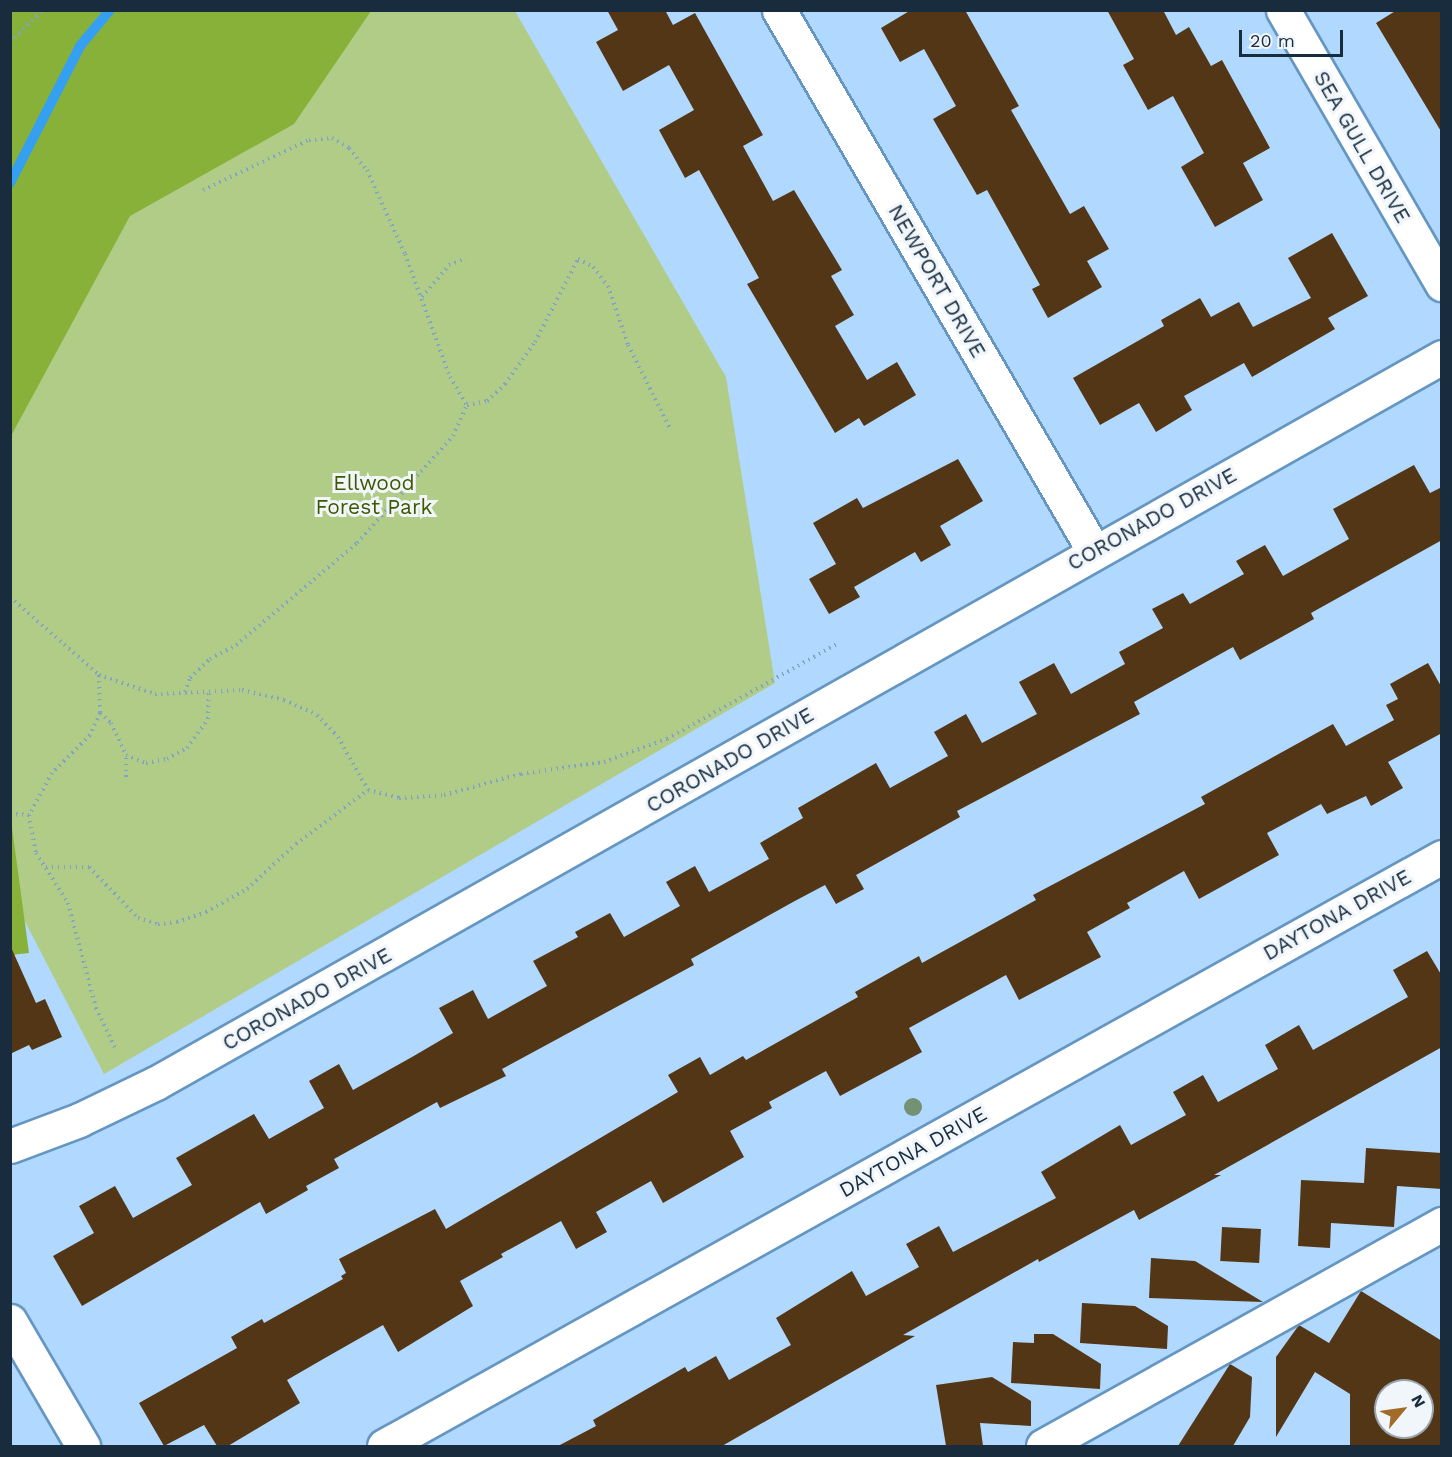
<!DOCTYPE html>
<html>
<head>
<meta charset="utf-8">
<style>
  body { margin:0 }
  #map { position:relative; width:1452px; height:1457px; overflow:hidden; background:#b1d9ff; font-family:"Work Sans",sans-serif }
  div>[style] { position:absolute }
  [style*='--x'] { left:calc(var(--x)*1px); top:calc(var(--y)*1px); width:calc(var(--w)*1px); rotate:calc(var(--a)*1deg) }
  .green>* { inset:0; background:#b0cc87 }
  .forest>* { inset:0; background:#88b13a }
  .stream>* { height:10px; margin:-5px; padding:0 5px; transform-origin:5px; border-radius:5px; background:#359ff1 }
  .building>* { inset:0; background:#523616; transform-origin:0 0 }
  .path>* { height:4px; margin-top:-2px; transform-origin:0; background:repeating-linear-gradient(90deg,#82a3c3 0 1.5px,transparent 0 6px) }
  .roads { filter:drop-shadow(2px 0 #6596c2) drop-shadow(-2px 0 #6596c2) drop-shadow(0 2px #6596c2) drop-shadow(0 -2px #6596c2) }
  .minor>* { height:33px; margin:-16.5px; padding:0 16.5px; transform-origin:16.5px; border-radius:16.5px; background:#fff }
  .trees>* { width:18px; height:18px; margin:-9px; border-radius:50%; background:#729273 }
  span { translate:-50% -50%; white-space:nowrap; text-align:center; line-height:1.15; -webkit-text-stroke:6px #f1f6fb; paint-order:stroke }
  .street-label { font-size:21px; color:#182c3e }
  .park-label { font-size:21px; color:#3e5800 }
  .frame { position:absolute; inset:0; border:12px solid #182c3e; pointer-events:none }
  .north { position:absolute; left:1374px; top:1379px; width:60px; height:60px; box-sizing:border-box; background:#f1f6fb; border:2px solid #9aa5af; border-radius:50%; rotate:61deg; font-size:16px; font-weight:700; line-height:24px; text-align:center; color:#182c3e }
  .north::after { content:''; display:block; margin:auto; width:21px; height:27px; background:#a36b28; clip-path:polygon(50% 0,100% 100%,50% 72%,0 100%) }
  .scale { position:absolute; left:1239px; top:30px; width:104px; height:27px; box-sizing:border-box; border:3px solid #182c3e; border-top:0; padding-left:8px; font-size:18px; line-height:21px; white-space:nowrap; color:#182c3e; -webkit-text-stroke:4px #f1f6fb; paint-order:stroke }
</style>
</head>
<body>
<div id="map">
  <div class="green">
    <i style="clip-path:polygon(11px 11px,515px 11px,726px 377px,775px 683px,104px 1074px,19px 910px,11px 912px)"></i>
  </div>
  <div class="forest">
    <i style="clip-path:polygon(11px 10px,371px 11px,294px 124px,130px 216px,11px 436px)"></i>
    <i style="clip-path:polygon(10px 813px,29px 953px,11px 955px,10px 955px)"></i>
  </div>
  <div class="stream">
    <i style="--x:10;--y:183;--w:154;--a:-62.9"></i>
    <i style="--x:80;--y:46;--w:47;--a:-50.2"></i>
  </div>
  <div class="building">
    <i style="clip-path:polygon(607px 10px,665px 10px,673px 25px,695px 13px,763px 135px,743px 146px,773px 201px,794px 190px,842px 270px,831px 276px,854px 315px,835px 326px,867px 380px,897px 362px,916px 395px,864px 426px,859px 418px,835px 433px,747px 284px,759px 278px,699px 170px,685px 178px,659px 130px,694px 110px,669px 65px,623px 91px,596px 42px,618px 30px)"></i>
    <i style="clip-path:polygon(911px 10px,965px 10px,1019px 106px,1011px 110px,1070px 214px,1084px 206px,1109px 249px,1087px 261px,1102px 287px,1048px 318px,1032px 289px,1040px 285px,987px 190px,977px 195px,933px 119px,956px 106px,924px 49px,900px 62px,881px 28px)"></i>
    <i style="clip-path:polygon(1107px 10px,1163px 10px,1176px 35px,1189px 27px,1211px 66px,1222px 60px,1270px 148px,1243px 163px,1263px 200px,1215px 227px,1181px 167px,1204px 153px,1173px 96px,1148px 110px,1123px 65px,1134px 59px)"></i>
    <i style="clip-path:polygon(1397px 10px,1442px 10px,1442px 133px,1376px 23px)"></i>
    <i style="clip-path:polygon(1332px 233px,1368px 296px,1328px 318px,1335px 329px,1252px 377px,1244px 363px,1184px 396px,1192px 410px,1156px 432px,1139px 403px,1100px 425px,1073px 378px,1164px 326px,1161px 320px,1200px 298px,1211px 317px,1239px 302px,1253px 327px,1311px 298px,1288px 258px)"></i>
    <i style="clip-path:polygon(958px 459px,983px 501px,940px 526px,951px 545px,921px 562px,915px 552px,854px 587px,860px 597px,829px 614px,809px 579px,836px 564px,813px 523px,857px 498px,863px 508px)"></i>
    <i style="clip-path:polygon(1414px 465px,1430px 493px,1442px 487px,1442px 540px,1311px 613px,1314px 619px,1240px 660px,1233px 647px,1134px 702px,1140px 714px,957px 811px,960px 817px,856px 875px,864px 889px,836px 904px,825px 885px,793px 902px,691px 959px,694px 965px,502px 1069px,506px 1076px,440px 1108px,437px 1102px,334px 1159px,339px 1168px,306px 1186px,308px 1190px,266px 1214px,260px 1202px,82px 1306px,53px 1256px,94px 1233px,79px 1206px,115px 1186px,133px 1218px,192px 1185px,176px 1158px,254px 1114px,269px 1139px,324px 1108px,309px 1081px,339px 1064px,353px 1090px,412px 1057px,453px 1033px,439px 1008px,473px 990px,488px 1019px,547px 986px,533px 961px,578px 937px,575px 932px,610px 913px,624px 937px,680px 906px,666px 882px,695px 866px,709px 892px,769px 859px,760px 843px,803px 818px,798px 808px,876px 763px,890px 788px,948px 756px,934px 732px,966px 714px,982px 743px,1037px 714px,1019px 682px,1054px 663px,1071px 694px,1125px 664px,1119px 652px,1163px 628px,1152px 609px,1183px 593px,1190px 604px,1244px 574px,1236px 561px,1265px 545px,1283px 576px,1349px 539px,1333px 509px)"></i>
    <i style="clip-path:polygon(1428px 663px,1442px 688px,1442px 733px,1388px 762px,1403px 788px,1371px 806px,1366px 796px,1327px 814px,1321px 804px,1267px 833px,1279px 855px,1199px 899px,1184px 871px,1127px 903px,1130px 908px,1087px 932px,1101px 957px,1019px 1000px,1006px 975px,962px 999px,909px 1028px,922px 1052px,840px 1096px,826px 1071px,769px 1102px,772px 1108px,730px 1131px,744px 1157px,663px 1203px,651px 1181px,596px 1212px,607px 1232px,576px 1249px,561px 1221px,501px 1254px,503px 1257px,460px 1281px,473px 1306px,398px 1352px,383px 1325px,325px 1358px,287px 1380px,300px 1403px,228px 1446px,217px 1446px,204px 1425px,164px 1446px,139px 1403px,237px 1348px,231px 1337px,262px 1319px,264px 1323px,343px 1279px,341px 1276px,346px 1273px,339px 1259px,435px 1209px,446px 1229px,678px 1092px,668px 1075px,700px 1057px,710px 1075px,743px 1056px,746px 1060px,858px 997px,855px 992px,919px 956px,922px 963px,1036px 900px,1033px 895px,1205px 804px,1201px 797px,1333px 724px,1346px 746px,1394px 720px,1386px 705px,1398px 699px,1390px 684px)"></i>
    <i style="clip-path:polygon(10px 945px,36px 1003px,45px 999px,62px 1037px,32px 1050px,29px 1045px,10px 1054px)"></i>
    <i style="clip-path:polygon(1427px 951px,1442px 976px,1442px 1047px,1214px 1175px,1221px 1175px,1139px 1220px,1134px 1210px,1039px 1262px,1038px 1259px,903px 1335px,915px 1336px,722px 1446px,558px 1446px,596px 1426px,593px 1420px,685px 1367px,688px 1372px,716px 1356px,729px 1380px,791px 1345px,776px 1318px,852px 1271px,866px 1296px,919px 1267px,906px 1244px,939px 1226px,953px 1252px,1056px 1198px,1041px 1172px,1120px 1125px,1131px 1145px,1186px 1115px,1173px 1092px,1203px 1075px,1218px 1102px,1278px 1069px,1265px 1045px,1299px 1025px,1313px 1050px,1408px 997px,1393px 970px)"></i>
    <i style="clip-path:polygon(1366px 1148px,1442px 1153px,1442px 1189px,1397px 1186px,1394px 1227px,1331px 1223px,1330px 1248px,1298px 1246px,1301px 1180px,1364px 1183px)"></i>
    <i style="left:1222px;top:1227px;width:39px;height:34px;rotate:3deg"></i>
    <i style="clip-path:polygon(1151px 1258px,1195px 1261px,1263px 1302px,1149px 1298px)"></i>
    <i style="clip-path:polygon(evenodd,1361px 1291px,1442px 1341px,1442px 1446px,1350px 1446px,1350px 1394px,1315px 1372px,1276px 1437px,1276px 1357px,1299px 1325px,1329px 1343px,1361px 1291px,1386px 1391px,1422px 1391px,1422px 1427px,1386px 1427px,1386px 1391px)"></i>
    <i style="clip-path:polygon(1082px 1303px,1135px 1306px,1168px 1326px,1167px 1349px,1080px 1343px)"></i>
    <i style="clip-path:polygon(1034px 1334px,1053px 1334px,1101px 1364px,1100px 1389px,1011px 1383px,1013px 1342px,1034px 1343px)"></i>
    <i style="clip-path:polygon(1230px 1364px,1252px 1377px,1250px 1417px,1233px 1446px,1178px 1446px)"></i>
    <i style="clip-path:polygon(992px 1377px,1031px 1401px,1031px 1426px,980px 1423px,983px 1446px,946px 1446px,936px 1385px)"></i>
  </div>
  <div class="path">
    <i style="--x:10;--y:42;--w:46;--a:-44.1"></i>
    <i style="--x:203;--y:190;--w:117;--a:-25.3"></i>
    <i style="--x:309;--y:140;--w:23;--a:-5"></i>
    <i style="--x:332;--y:138;--w:20;--a:30"></i>
    <i style="--x:349;--y:148;--w:28;--a:51"></i>
    <i style="--x:367;--y:170;--w:92;--a:65.7"></i>
    <i style="--x:405;--y:254;--w:131;--a:69.9"></i>
    <i style="--x:450;--y:377;--w:33;--a:59"></i>
    <i style="--x:422;--y:297;--w:42;--a:-49.8"></i>
    <i style="--x:449;--y:265;--w:18;--a:-22"></i>
    <i style="--x:10;--y:597;--w:118;--a:41.2"></i>
    <i style="--x:99;--y:675;--w:59;--a:18.7"></i>
    <i style="--x:155;--y:694;--w:87;--a:-2.6"></i>
    <i style="--x:242;--y:690;--w:43;--a:13.4"></i>
    <i style="--x:284;--y:700;--w:36;--a:24"></i>
    <i style="--x:317;--y:715;--w:30;--a:46"></i>
    <i style="--x:338;--y:737;--w:61;--a:60.5"></i>
    <i style="--x:368;--y:790;--w:32;--a:14"></i>
    <i style="--x:399;--y:798;--w:45;--a:-3.8"></i>
    <i style="--x:444;--y:795;--w:80;--a:-15.3"></i>
    <i style="--x:521;--y:774;--w:84;--a:-8.2"></i>
    <i style="--x:604;--y:762;--w:67;--a:-20.1"></i>
    <i style="--x:667;--y:739;--w:195;--a:-29.2"></i>
    <i style="--x:99;--y:675;--w:38;--a:88"></i>
    <i style="--x:100;--y:713;--w:24;--a:114"></i>
    <i style="--x:90;--y:735;--w:54;--a:135"></i>
    <i style="--x:52;--y:773;--w:48;--a:118.7"></i>
    <i style="--x:29;--y:815;--w:39;--a:80"></i>
    <i style="--x:36;--y:853;--w:59;--a:57.4"></i>
    <i style="--x:68;--y:903;--w:109;--a:75.1"></i>
    <i style="--x:96;--y:1008;--w:47;--a:64.5"></i>
    <i style="--x:185;--y:692;--w:15;--a:-70"></i>
    <i style="--x:190;--y:678;--w:28;--a:-44"></i>
    <i style="--x:210;--y:659;--w:30;--a:-28"></i>
    <i style="--x:236;--y:645;--w:158;--a:-40.1"></i>
    <i style="--x:357;--y:543;--w:144;--a:-48.1"></i>
    <i style="--x:453;--y:436;--w:34;--a:-66"></i>
    <i style="--x:467;--y:405;--w:20;--a:-11"></i>
    <i style="--x:487;--y:401;--w:25;--a:-43"></i>
    <i style="--x:505;--y:384;--w:52;--a:-54.5"></i>
    <i style="--x:535;--y:342;--w:93;--a:-62.6"></i>
    <i style="--x:578;--y:259;--w:17;--a:28"></i>
    <i style="--x:593;--y:267;--w:24;--a:52"></i>
    <i style="--x:608;--y:286;--w:62;--a:71.3"></i>
    <i style="--x:628;--y:345;--w:93;--a:63.2"></i>
    <i style="--x:100;--y:713;--w:15;--a:42"></i>
    <i style="--x:111;--y:723;--w:35;--a:65"></i>
    <i style="--x:126;--y:755;--w:22;--a:22"></i>
    <i style="--x:146;--y:763;--w:21;--a:-11"></i>
    <i style="--x:167;--y:759;--w:23;--a:-29"></i>
    <i style="--x:187;--y:748;--w:36;--a:-54"></i>
    <i style="--x:208;--y:719;--w:27;--a:-88"></i>
    <i style="--x:126;--y:777;--w:22;--a:-90"></i>
    <i style="--x:10;--y:814;--w:19;--a:3"></i>
    <i style="--x:46;--y:867;--w:43;--a:0"></i>
    <i style="--x:89;--y:867;--w:71;--a:46.1"></i>
    <i style="--x:138;--y:918;--w:21;--a:17"></i>
    <i style="--x:158;--y:924;--w:19;--a:-6"></i>
    <i style="--x:177;--y:922;--w:31;--a:-19"></i>
    <i style="--x:206;--y:912;--w:47;--a:-29.3"></i>
    <i style="--x:247;--y:889;--w:67;--a:-42.6"></i>
    <i style="--x:296;--y:844;--w:90;--a:-36.9"></i>
  </div>
  <div class="roads">
    <div class="minor">
      <i style="--x:779;--y:10;--w:626;--a:59.79"></i>
      <i style="--x:1283;--y:10;--w:317;--a:59.9"></i>
      <i style="--x:10;--y:1146;--w:74;--a:-20.6"></i>
      <i style="--x:79;--y:1120;--w:85;--a:-25.7"></i>
      <i style="--x:156;--y:1083;--w:1477;--a:-29.45"></i>
      <i style="--x:10;--y:1321;--w:145;--a:59.7"></i>
      <i style="--x:384;--y:1446;--w:1211;--a:-29.11"></i>
      <i style="--x:1043;--y:1446;--w:457;--a:-29.1"></i>
    </div>
  </div>
  <div class="trees">
    <i style="left:913px;top:1107px"></i>
  </div>
  <div class="street-label">
    <span style="left:1362px;top:147px;rotate:60deg">SEA GULL DRIVE</span>
    <span style="left:937px;top:281px;rotate:60deg">NEWPORT DRIVE</span>
    <span style="left:1152px;top:519px;rotate:-29deg">CORONADO DRIVE</span>
    <span style="left:730px;top:760px;rotate:-30deg">CORONADO DRIVE</span>
    <span style="left:1337px;top:915px;rotate:-29deg">DAYTONA DRIVE</span>
    <span style="left:307px;top:999px;rotate:-29deg">CORONADO DRIVE</span>
    <span style="left:913px;top:1152px;rotate:-29deg">DAYTONA DRIVE</span>
  </div>
  <div class="park-label">
    <span style="left:374px;top:495px">Ellwood<br>Forest Park</span>
  </div>
  <div class="frame"></div>
  <div class="north">N</div>
  <div class="scale">20 m</div>
</div>
</body>
</html>
